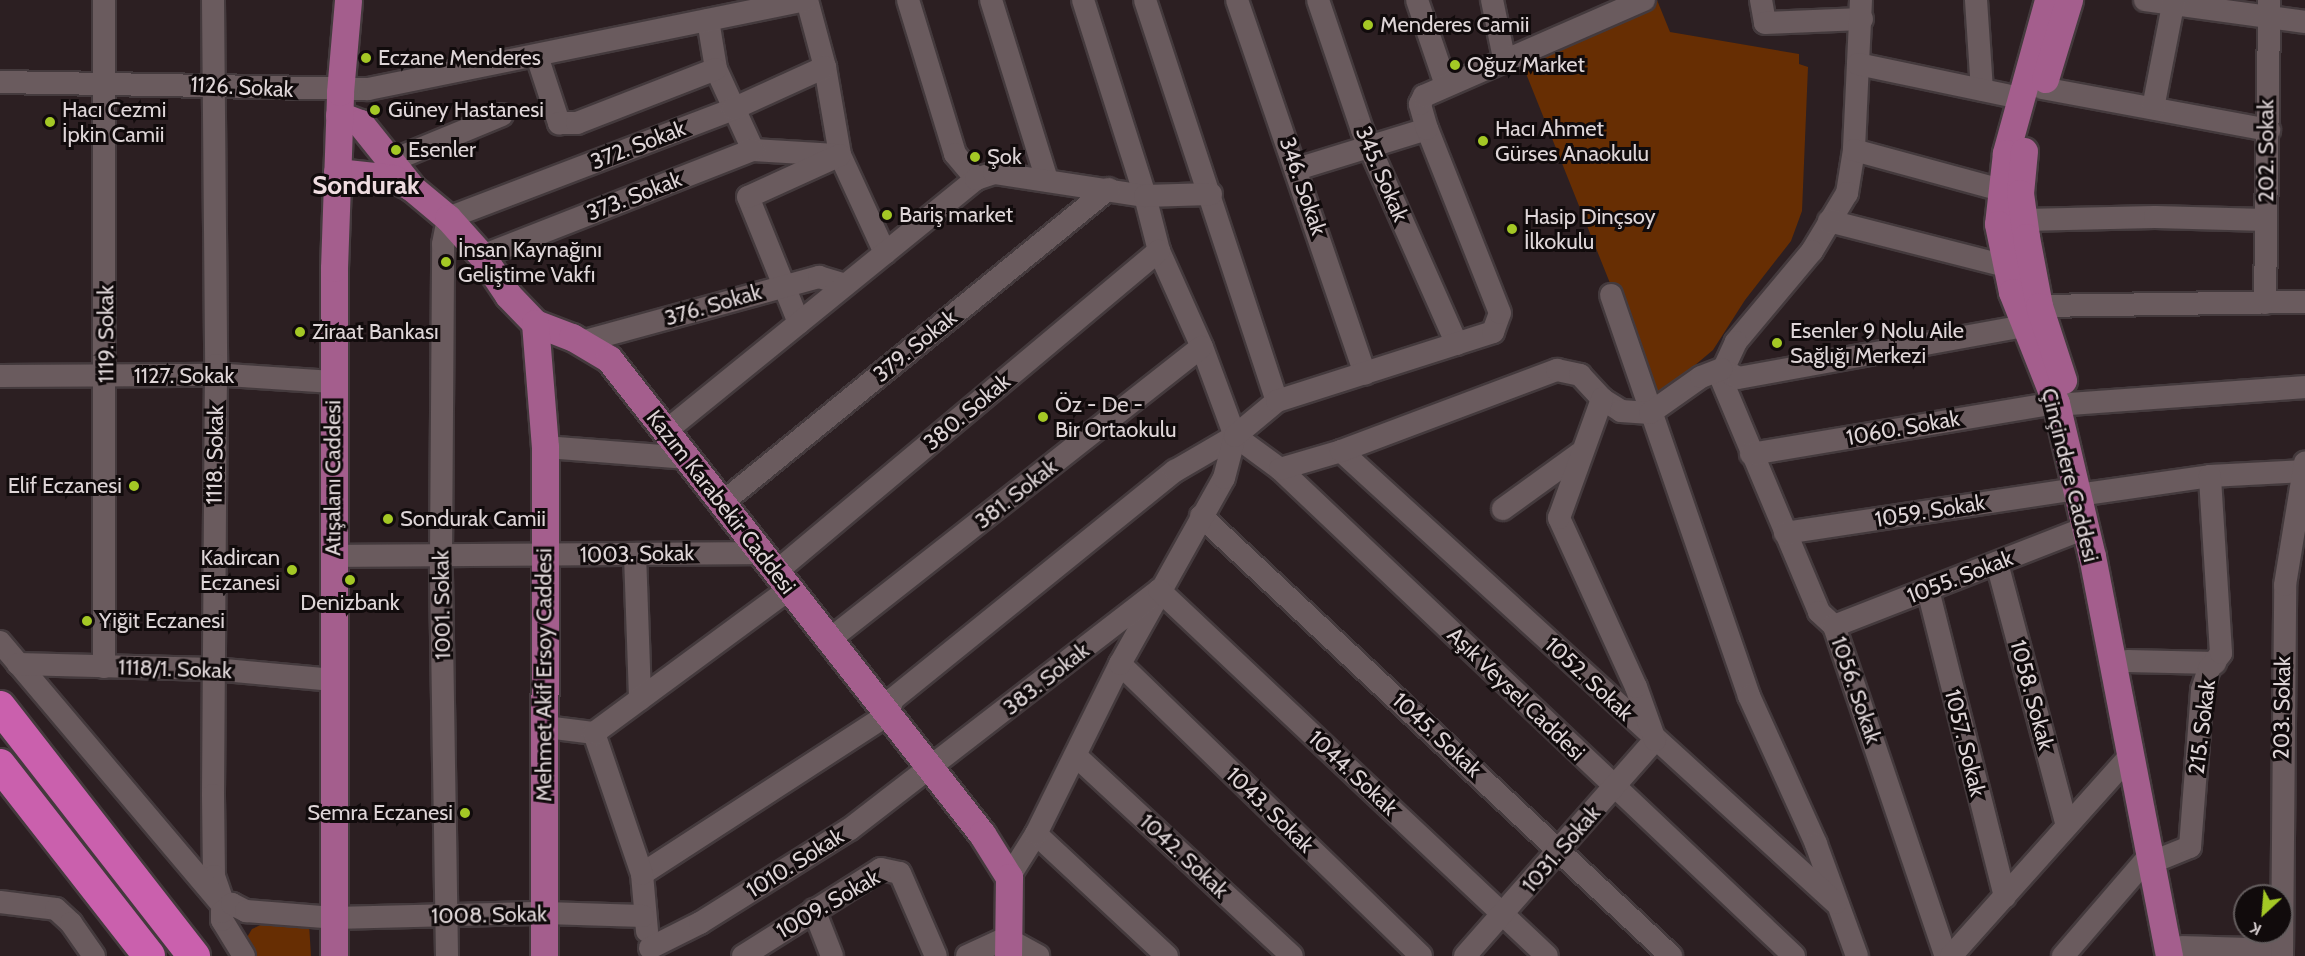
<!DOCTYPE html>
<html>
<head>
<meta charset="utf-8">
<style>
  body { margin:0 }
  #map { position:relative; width:2305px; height:956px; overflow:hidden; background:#2c1f22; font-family:Cabin,sans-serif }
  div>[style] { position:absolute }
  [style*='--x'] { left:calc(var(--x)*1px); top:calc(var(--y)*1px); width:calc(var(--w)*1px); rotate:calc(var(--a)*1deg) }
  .green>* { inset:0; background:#672e03 }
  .roads { filter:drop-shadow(2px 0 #443a3d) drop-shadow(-2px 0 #443a3d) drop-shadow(0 2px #443a3d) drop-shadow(0 -2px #443a3d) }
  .minor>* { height:22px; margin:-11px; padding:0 11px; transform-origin:11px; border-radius:11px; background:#6a5b5e }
  .major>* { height:27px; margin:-13.5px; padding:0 13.5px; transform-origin:13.5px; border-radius:13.5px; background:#a45e8d }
  .highway>* { height:32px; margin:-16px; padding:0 16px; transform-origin:16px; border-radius:16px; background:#ca60ad }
  .dots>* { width:16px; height:16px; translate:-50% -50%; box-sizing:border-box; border:3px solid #110b0c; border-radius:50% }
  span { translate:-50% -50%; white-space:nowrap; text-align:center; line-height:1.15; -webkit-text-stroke:6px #110b0c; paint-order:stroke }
  .poi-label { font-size:22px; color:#ded5d7 }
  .left { translate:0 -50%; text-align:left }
  .right { translate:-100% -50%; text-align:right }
  .street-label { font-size:22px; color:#ded5d7 }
  .quarter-label { font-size:26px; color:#efdce0; font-weight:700 }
  .north { position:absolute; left:2233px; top:884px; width:60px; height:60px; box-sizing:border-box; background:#110b0c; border:2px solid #635c5d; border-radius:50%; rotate:206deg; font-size:16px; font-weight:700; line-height:24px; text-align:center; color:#ded5d7 }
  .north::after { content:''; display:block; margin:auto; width:21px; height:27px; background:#a4c825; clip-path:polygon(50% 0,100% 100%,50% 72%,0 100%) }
</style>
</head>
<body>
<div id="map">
  <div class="green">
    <i style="clip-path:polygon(1645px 0,1657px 0,1670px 32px,1799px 54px,1799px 64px,1808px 67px,1802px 211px,1791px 241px,1745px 300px,1713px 350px,1656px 398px,1521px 61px)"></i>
    <i style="clip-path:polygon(267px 922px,309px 924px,311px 956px,253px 956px,246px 939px,252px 929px)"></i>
  </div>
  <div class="roads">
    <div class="minor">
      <i style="--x:213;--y:0;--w:365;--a:89.5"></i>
      <i style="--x:216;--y:365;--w:430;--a:90.4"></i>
      <i style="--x:213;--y:795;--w:81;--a:89.3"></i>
      <i style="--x:214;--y:876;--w:34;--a:71"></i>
      <i style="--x:807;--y:0;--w:69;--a:75"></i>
      <i style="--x:825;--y:67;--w:89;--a:80.3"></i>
      <i style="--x:840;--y:155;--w:108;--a:65.3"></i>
      <i style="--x:908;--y:0;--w:161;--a:73"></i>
      <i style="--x:955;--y:154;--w:33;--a:50"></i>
      <i style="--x:991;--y:0;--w:189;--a:72.7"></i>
      <i style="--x:1083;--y:0;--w:206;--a:72.4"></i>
      <i style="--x:1145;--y:196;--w:57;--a:75.7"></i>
      <i style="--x:1159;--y:251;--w:105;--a:65.9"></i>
      <i style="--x:1202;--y:347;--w:95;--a:69.7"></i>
      <i style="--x:1145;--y:0;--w:422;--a:71.8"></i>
      <i style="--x:1237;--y:0;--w:395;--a:71.1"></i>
      <i style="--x:1318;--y:0;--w:137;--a:71.3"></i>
      <i style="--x:1362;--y:130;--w:234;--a:66.1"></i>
      <i style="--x:1417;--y:0;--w:90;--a:71.2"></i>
      <i style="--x:1492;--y:0;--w:59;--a:78.3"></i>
      <i style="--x:1761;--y:0;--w:23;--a:80"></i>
      <i style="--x:1765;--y:23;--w:97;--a:-2.4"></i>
      <i style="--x:1861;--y:0;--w:150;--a:92.7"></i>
      <i style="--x:1854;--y:150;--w:44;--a:99.2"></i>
      <i style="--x:1847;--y:193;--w:68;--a:121.1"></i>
      <i style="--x:1812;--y:251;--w:119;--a:129.9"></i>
      <i style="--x:1736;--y:342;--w:38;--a:115"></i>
      <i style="--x:1720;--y:376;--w:256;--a:67.2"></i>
      <i style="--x:1819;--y:612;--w:21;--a:43"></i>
      <i style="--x:1834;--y:626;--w:348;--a:71.3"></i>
      <i style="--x:1976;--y:0;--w:90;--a:86.2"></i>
      <i style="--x:2145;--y:0;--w:162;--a:7.8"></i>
      <i style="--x:708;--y:20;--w:50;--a:80.7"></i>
      <i style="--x:716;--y:69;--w:89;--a:65.4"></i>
      <i style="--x:753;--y:150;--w:83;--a:3.4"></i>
      <i style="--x:537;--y:56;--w:71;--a:71.8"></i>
      <i style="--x:559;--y:123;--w:18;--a:0"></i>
      <i style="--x:577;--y:123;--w:149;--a:-21.2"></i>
      <i style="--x:1858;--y:64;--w:167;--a:11.8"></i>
      <i style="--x:0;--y:82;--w:368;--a:1.1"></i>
      <i style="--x:368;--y:89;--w:447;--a:-11.5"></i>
      <i style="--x:2042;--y:88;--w:231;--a:10.5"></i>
      <i style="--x:2153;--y:108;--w:110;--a:-79"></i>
      <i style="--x:1854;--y:150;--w:152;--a:15.2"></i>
      <i style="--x:391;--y:161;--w:120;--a:-22.5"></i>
      <i style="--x:1297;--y:169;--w:136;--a:-17.1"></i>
      <i style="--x:2023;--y:220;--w:132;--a:-1.3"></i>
      <i style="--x:2155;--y:217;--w:111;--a:1.5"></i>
      <i style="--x:1829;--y:221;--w:183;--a:14.3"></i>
      <i style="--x:482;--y:256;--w:291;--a:-21.4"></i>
      <i style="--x:1611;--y:295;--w:424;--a:71"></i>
      <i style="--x:1749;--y:696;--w:162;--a:65.6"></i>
      <i style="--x:1816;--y:844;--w:119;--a:69.9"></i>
      <i style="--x:2265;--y:303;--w:303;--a:-89.2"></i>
      <i style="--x:2039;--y:306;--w:266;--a:-0.9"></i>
      <i style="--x:799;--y:323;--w:136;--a:-112"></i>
      <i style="--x:748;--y:197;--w:101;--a:-24.5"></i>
      <i style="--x:581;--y:342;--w:247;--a:-15.3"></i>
      <i style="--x:819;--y:277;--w:27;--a:17"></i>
      <i style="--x:1722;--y:369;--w:18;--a:29"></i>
      <i style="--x:1738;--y:378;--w:291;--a:-10.3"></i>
      <i style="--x:0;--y:376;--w:227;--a:-0.3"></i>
      <i style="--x:227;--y:375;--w:106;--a:3.8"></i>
      <i style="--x:2070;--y:404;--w:236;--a:-4.1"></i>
      <i style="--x:666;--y:431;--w:400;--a:-39.1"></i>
      <i style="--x:976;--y:179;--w:19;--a:-18"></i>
      <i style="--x:994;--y:173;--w:153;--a:8.7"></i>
      <i style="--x:1145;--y:196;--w:66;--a:-1.7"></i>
      <i style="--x:1235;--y:436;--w:56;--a:36.3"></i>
      <i style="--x:1280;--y:469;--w:708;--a:43.45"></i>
      <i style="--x:545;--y:447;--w:142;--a:4.4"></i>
      <i style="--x:1341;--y:451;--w:670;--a:42.4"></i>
      <i style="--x:1751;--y:454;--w:309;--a:-9.5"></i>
      <i style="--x:1280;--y:469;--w:64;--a:-16.4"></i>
      <i style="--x:1341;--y:451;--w:231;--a:-20.6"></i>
      <i style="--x:1557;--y:370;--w:24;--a:12"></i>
      <i style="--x:1580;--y:375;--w:33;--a:47"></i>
      <i style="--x:1602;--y:399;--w:22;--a:32"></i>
      <i style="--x:1621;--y:411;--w:29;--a:4"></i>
      <i style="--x:1650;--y:413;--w:62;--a:-35.2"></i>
      <i style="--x:1701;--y:377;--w:22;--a:-21"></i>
      <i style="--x:2092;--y:493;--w:119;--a:-8.2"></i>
      <i style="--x:2210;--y:476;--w:95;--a:-3"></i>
      <i style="--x:722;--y:503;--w:498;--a:-39.1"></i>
      <i style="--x:1503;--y:509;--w:94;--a:-35.9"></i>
      <i style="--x:1201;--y:516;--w:644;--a:43.11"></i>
      <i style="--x:1785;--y:533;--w:293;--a:-8.6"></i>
      <i style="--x:635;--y:554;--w:145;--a:88"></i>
      <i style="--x:333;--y:556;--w:428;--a:-0.4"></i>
      <i style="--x:1997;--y:563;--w:272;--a:75.1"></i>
      <i style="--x:776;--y:572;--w:500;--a:-40"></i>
      <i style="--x:1928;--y:590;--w:316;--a:75.9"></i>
      <i style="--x:1834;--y:626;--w:269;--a:-21.3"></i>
      <i style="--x:829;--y:640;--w:474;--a:-38.2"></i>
      <i style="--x:0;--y:642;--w:341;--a:49.8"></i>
      <i style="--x:2127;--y:661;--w:88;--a:1.3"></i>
      <i style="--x:18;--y:664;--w:195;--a:1.5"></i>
      <i style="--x:213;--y:669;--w:121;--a:5.2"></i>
      <i style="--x:1120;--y:664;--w:419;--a:44.1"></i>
      <i style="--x:104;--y:667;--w:667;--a:-90"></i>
      <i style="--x:546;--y:727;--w:48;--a:7.1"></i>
      <i style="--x:1076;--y:756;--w:294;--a:42.8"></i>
      <i style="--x:1036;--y:834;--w:179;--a:43"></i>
      <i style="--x:2165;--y:857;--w:27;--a:-22"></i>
      <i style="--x:2190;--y:847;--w:157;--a:-85.6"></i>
      <i style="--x:2202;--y:690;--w:22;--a:-72"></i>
      <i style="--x:2209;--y:669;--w:20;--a:-53"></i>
      <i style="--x:2221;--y:653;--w:177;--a:-93.6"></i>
      <i style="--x:642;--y:874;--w:293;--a:-33"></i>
      <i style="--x:888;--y:714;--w:16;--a:-72"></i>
      <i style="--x:893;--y:699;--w:363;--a:-39"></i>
      <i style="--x:1175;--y:471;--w:69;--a:-30.3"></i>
      <i style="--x:1009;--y:877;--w:51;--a:-57.9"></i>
      <i style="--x:1036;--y:834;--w:190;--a:-63.7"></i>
      <i style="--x:1120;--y:664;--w:213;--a:-60.8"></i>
      <i style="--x:1224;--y:478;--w:43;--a:-75.3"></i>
      <i style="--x:1235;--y:436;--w:55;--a:-39.8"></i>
      <i style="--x:1277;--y:401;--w:227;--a:-17.7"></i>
      <i style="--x:1493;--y:332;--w:20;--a:-70"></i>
      <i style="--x:1500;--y:313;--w:198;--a:-111.6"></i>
      <i style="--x:1427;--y:129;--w:26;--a:-106"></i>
      <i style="--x:1420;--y:104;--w:9;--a:-63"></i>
      <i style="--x:1424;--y:96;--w:240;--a:-23.6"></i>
      <i style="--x:0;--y:902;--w:56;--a:7.1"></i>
      <i style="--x:56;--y:909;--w:21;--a:43"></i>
      <i style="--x:71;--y:923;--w:40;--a:55.1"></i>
      <i style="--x:814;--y:910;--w:49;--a:68.6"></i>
      <i style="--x:647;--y:931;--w:57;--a:-95"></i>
      <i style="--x:642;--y:874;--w:149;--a:-108.8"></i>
      <i style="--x:594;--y:733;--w:242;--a:-36.4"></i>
      <i style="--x:2182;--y:947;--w:100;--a:1.7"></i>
      <i style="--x:650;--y:948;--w:56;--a:-26.6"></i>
      <i style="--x:700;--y:923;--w:177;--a:-32.1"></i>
      <i style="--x:850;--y:829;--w:391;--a:-37.7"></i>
      <i style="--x:1159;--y:590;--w:533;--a:43.33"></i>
      <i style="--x:244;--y:956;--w:42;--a:-121.4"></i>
      <i style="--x:222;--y:920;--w:8;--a:-90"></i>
      <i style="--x:222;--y:912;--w:13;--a:-39"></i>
      <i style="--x:232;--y:904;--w:16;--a:27"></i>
      <i style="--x:246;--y:911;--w:88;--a:4.5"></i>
      <i style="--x:334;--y:918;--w:211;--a:-1.4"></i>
      <i style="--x:545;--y:913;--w:98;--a:1.8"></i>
      <i style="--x:447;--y:956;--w:401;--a:-90.9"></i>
      <i style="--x:441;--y:555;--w:311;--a:-89.6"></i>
      <i style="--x:443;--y:244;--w:26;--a:-79"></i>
      <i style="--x:448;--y:218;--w:305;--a:-20.9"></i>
      <i style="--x:733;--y:109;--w:101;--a:-24.5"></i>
      <i style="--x:743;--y:956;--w:163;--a:-32.2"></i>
      <i style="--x:881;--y:869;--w:19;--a:12"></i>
      <i style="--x:900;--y:873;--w:90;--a:66.6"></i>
      <i style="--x:967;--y:956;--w:43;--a:-24.8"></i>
      <i style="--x:1006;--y:938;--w:37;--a:29"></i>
      <i style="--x:1465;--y:956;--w:288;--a:-48.7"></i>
      <i style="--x:1655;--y:740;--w:56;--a:-109.7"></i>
      <i style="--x:1636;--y:687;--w:186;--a:-114.5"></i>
      <i style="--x:1559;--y:518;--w:127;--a:-70.1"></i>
      <i style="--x:1951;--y:956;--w:270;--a:-48.2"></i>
      <i style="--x:2063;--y:956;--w:135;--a:-49.2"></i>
      <i style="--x:2282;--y:956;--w:371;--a:-89.5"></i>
      <i style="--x:2285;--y:585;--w:124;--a:-80.7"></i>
    </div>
    <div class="major">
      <i style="--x:2048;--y:0;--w:159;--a:105.4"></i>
      <i style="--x:2006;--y:153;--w:71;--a:96.4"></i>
      <i style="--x:1998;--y:224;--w:69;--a:78.4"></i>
      <i style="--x:2012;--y:292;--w:119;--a:68.4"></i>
      <i style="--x:2056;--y:403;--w:157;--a:76.8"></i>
      <i style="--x:2092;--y:556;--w:407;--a:79.1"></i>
      <i style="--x:2045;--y:79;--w:83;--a:-73.1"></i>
      <i style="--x:339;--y:115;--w:22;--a:21"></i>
      <i style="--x:360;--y:123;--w:83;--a:51.3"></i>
      <i style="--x:412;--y:188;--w:47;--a:39.8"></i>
      <i style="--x:448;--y:218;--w:51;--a:48.2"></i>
      <i style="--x:482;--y:256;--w:47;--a:56.3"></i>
      <i style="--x:508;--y:295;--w:39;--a:46"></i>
      <i style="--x:535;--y:323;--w:40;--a:21"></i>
      <i style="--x:572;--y:337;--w:43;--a:30.7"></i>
      <i style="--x:609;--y:359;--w:604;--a:51.86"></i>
      <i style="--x:982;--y:834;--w:51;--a:57.9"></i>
      <i style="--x:1009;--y:877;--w:79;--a:90.7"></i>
      <i style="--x:2024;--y:151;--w:42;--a:95.4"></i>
      <i style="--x:2020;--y:193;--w:44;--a:82.2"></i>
      <i style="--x:2026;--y:237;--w:70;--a:79.3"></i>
      <i style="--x:2039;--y:306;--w:78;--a:72"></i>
      <i style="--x:337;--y:172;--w:56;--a:6.1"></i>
      <i style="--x:393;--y:178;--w:20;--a:27"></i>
      <i style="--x:535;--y:323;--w:124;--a:85.4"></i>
      <i style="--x:545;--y:447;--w:509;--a:90.11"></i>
      <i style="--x:334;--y:956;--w:688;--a:-90"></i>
      <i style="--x:334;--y:268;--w:176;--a:-88"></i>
      <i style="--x:340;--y:92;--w:92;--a:-85"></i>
    </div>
    <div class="highway">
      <i style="--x:0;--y:707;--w:316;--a:52.1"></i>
      <i style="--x:0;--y:765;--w:242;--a:52"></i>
    </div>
  </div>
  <div class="dots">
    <i style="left:1368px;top:25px;background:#a4c825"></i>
    <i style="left:366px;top:58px;background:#a4c825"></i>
    <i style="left:1455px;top:65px;background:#a4c825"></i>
    <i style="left:375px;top:110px;background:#a4c825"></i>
    <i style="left:50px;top:122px;background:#a4c825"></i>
    <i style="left:1483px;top:141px;background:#a4c825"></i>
    <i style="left:396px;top:150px;background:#a4c825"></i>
    <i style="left:975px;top:157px;background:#a4c825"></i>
    <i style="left:887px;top:215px;background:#a4c825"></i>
    <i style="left:1512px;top:229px;background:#a4c825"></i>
    <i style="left:446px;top:262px;background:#a4c825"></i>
    <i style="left:300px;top:332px;background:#a4c825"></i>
    <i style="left:1777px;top:343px;background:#a4c825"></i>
    <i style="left:1043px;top:417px;background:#a4c825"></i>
    <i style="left:134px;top:486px;background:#a4c825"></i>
    <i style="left:388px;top:519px;background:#a4c825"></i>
    <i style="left:292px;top:570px;background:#a4c825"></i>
    <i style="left:350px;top:580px;background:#a4c825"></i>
    <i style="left:87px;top:621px;background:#a4c825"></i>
    <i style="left:465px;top:813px;background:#a4c825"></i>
  </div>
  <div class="poi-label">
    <span class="left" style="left:1380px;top:25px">Menderes Camii</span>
    <span class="left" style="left:378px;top:58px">Eczane Menderes</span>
    <span class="left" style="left:1467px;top:65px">Oğuz Market</span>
    <span class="left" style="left:62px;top:122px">Hacı Cezmi<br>İpkin Camii</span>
    <span class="left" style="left:388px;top:110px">Güney Hastanesi</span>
    <span class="left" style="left:1495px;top:141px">Hacı Ahmet<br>Gürses Anaokulu</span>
    <span class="left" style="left:408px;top:150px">Esenler</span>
    <span class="left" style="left:987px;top:157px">Şok</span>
    <span class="left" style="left:899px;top:215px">Bariş market</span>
    <span class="left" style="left:1524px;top:229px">Hasip Dinçsoy<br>İlkokulu</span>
    <span class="left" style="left:458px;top:262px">İnsan Kaynağını<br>Geliştime Vakfı</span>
    <span class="left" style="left:1790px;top:343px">Esenler 9 Nolu Aile<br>Sağlığı Merkezi</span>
    <span class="left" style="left:312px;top:332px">Ziraat Bankası</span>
    <span class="left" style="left:1055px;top:417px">Öz - De -<br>Bir Ortaokulu</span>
    <span class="right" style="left:122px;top:486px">Elif Eczanesi</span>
    <span class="left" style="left:400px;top:519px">Sondurak Camii</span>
    <span class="right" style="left:280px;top:570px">Kadircan<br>Eczanesi</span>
    <span style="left:350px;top:603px">Denizbank</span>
    <span class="left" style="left:99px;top:621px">Yiğit Eczanesi</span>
    <span class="right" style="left:453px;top:813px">Semra Eczanesi</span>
  </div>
  <div class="street-label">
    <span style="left:242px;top:87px;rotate:3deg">1126. Sokak</span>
    <span style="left:638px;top:145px;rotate:-21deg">372. Sokak</span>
    <span style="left:2266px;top:151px;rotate:-90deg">202. Sokak</span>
    <span style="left:1382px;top:174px;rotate:67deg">345. Sokak</span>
    <span style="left:1303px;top:186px;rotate:71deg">346. Sokak</span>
    <span style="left:634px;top:196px;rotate:-21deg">373. Sokak</span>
    <span style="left:713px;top:305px;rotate:-16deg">376. Sokak</span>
    <span style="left:106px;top:334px;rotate:-90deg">1119. Sokak</span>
    <span style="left:915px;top:346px;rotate:-39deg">379. Sokak</span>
    <span style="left:184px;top:376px">1127. Sokak</span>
    <span style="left:967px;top:412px;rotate:-40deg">380. Sokak</span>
    <span style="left:1903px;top:428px;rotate:-10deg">1060. Sokak</span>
    <span style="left:215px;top:455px;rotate:-89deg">1118. Sokak</span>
    <span style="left:2070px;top:475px;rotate:76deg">Çinçindere Caddesi</span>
    <span style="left:333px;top:478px;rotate:-90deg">Atışalanı Caddesi</span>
    <span style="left:1016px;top:494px;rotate:-38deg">381. Sokak</span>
    <span style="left:721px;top:502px;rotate:52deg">Kazım Karabekir Caddesi</span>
    <span style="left:1930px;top:511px;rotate:-9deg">1059. Sokak</span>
    <span style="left:637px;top:554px;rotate:-1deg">1003. Sokak</span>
    <span style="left:1960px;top:577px;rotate:-21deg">1055. Sokak</span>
    <span style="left:442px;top:605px;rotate:-91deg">1001. Sokak</span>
    <span style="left:175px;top:669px;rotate:2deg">1118/1. Sokak</span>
    <span style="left:544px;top:675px;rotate:-90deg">Mehmet Akif Ersoy Caddesi</span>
    <span style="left:1046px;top:679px;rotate:-38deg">383. Sokak</span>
    <span style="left:1589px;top:679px;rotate:43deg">1052. Sokak</span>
    <span style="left:1856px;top:690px;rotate:71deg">1056. Sokak</span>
    <span style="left:1516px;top:694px;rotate:44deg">Aşık Veysel Caddesi</span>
    <span style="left:2032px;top:695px;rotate:75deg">1058. Sokak</span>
    <span style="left:2282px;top:708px;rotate:-89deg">203. Sokak</span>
    <span style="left:2202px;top:727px;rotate:-83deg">215. Sokak</span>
    <span style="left:1437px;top:735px;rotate:43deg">1045. Sokak</span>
    <span style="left:1965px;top:743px;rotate:76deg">1057. Sokak</span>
    <span style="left:1353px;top:773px;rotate:43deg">1044. Sokak</span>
    <span style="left:1270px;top:810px;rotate:44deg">1043. Sokak</span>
    <span style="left:1561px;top:849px;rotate:-49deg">1031. Sokak</span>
    <span style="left:1184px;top:856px;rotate:43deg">1042. Sokak</span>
    <span style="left:795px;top:863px;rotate:-32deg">1010. Sokak</span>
    <span style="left:828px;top:904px;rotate:-30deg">1009. Sokak</span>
    <span style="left:489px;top:915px;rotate:-1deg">1008. Sokak</span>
  </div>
  <div class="quarter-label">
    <span style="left:366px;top:186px">Sondurak</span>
  </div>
  <div class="north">K</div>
</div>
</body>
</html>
